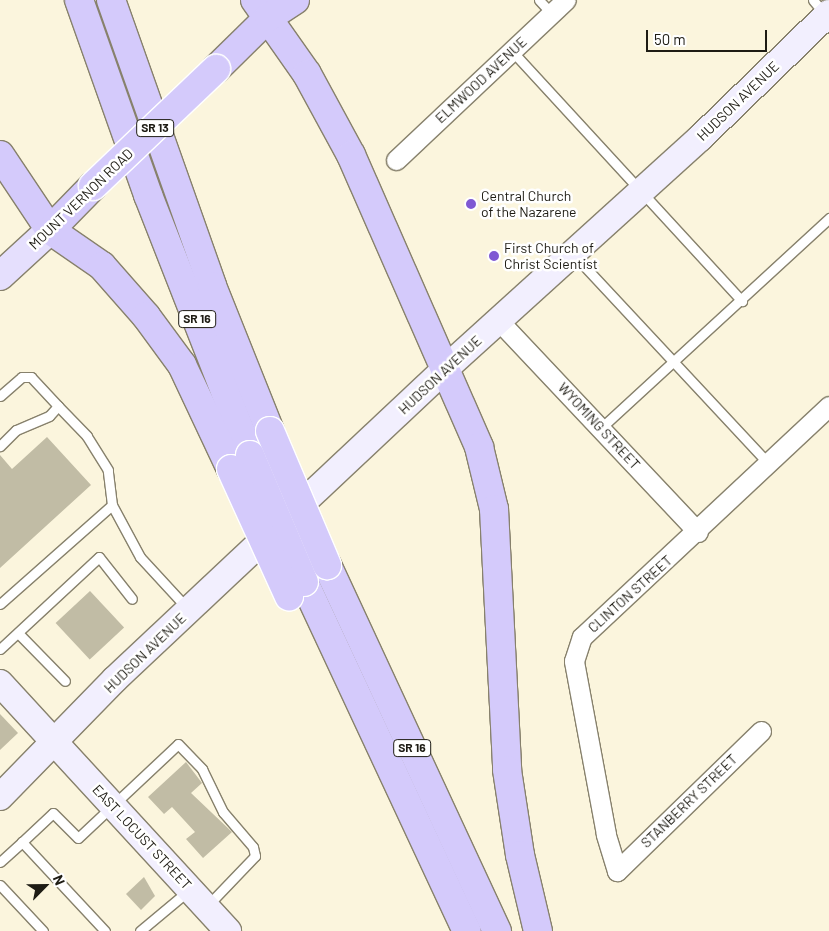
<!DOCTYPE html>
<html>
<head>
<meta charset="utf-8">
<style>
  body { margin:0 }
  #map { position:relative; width:829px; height:931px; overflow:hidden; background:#fbf5dd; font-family:Barlow,sans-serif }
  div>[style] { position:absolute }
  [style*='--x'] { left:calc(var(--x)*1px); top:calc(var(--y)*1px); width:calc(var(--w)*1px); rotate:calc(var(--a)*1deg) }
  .building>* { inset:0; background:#c1bca5; transform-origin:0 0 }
  .roads { filter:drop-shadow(1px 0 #87816c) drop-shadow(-1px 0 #87816c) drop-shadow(0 1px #87816c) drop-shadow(0 -1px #87816c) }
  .lane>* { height:9px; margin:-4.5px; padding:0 4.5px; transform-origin:4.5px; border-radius:4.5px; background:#fff }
  .street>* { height:19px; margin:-9.5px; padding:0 9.5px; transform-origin:9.5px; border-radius:9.5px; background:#fff }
  .secondary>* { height:26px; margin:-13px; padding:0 13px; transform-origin:13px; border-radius:13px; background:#f2effe }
  .primary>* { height:28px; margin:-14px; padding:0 14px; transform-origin:14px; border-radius:14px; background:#e5dffd }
  .highway>* { height:28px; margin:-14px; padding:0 14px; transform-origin:14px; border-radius:14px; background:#d4cafb }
  .bridges { filter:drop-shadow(1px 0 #fff) drop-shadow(-1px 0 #fff) drop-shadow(0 1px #fff) drop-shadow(0 -1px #fff) }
  .highway-bridge>* { height:28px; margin:-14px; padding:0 14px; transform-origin:14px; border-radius:14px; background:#d4cafb }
  .dots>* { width:14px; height:14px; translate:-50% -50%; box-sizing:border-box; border:2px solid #fff; border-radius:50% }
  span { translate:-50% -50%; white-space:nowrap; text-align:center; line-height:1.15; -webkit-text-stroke:5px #fff; paint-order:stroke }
  .shield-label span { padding:1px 4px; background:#fff; border:1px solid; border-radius:4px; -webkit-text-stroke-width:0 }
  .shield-label { font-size:12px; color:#1e1c14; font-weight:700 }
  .street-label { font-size:14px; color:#1e1c14 }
  .poi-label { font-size:14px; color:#1e1c14 }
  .left { translate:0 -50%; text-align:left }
  .north { position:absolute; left:20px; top:861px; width:50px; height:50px; -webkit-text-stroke:4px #fff; paint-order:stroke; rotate:67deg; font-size:14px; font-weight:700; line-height:20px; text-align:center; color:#1e1c14 }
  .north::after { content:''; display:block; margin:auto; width:18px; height:22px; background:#1e1c14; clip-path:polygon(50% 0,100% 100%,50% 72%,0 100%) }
  .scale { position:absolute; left:646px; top:30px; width:121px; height:22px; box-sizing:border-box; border:2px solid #1e1c14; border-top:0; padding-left:6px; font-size:15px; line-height:18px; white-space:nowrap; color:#1e1c14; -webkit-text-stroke:4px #fff; paint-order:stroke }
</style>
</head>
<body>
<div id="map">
  <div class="building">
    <i style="clip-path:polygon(47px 437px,91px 485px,0 568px,0 455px,12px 469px)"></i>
    <i style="left:90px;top:591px;width:50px;height:47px;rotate:47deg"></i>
    <i style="clip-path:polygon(0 714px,18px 733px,0 750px)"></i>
    <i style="clip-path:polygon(186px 762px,202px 783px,191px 793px,232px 832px,203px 858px,186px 839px,195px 832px,172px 807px,164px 814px,148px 797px)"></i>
    <i style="clip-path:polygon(144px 877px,155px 896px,141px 910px,126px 894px)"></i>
  </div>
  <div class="roads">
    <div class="lane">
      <i style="--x:539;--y:0;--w:19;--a:47"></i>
      <i style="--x:813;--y:0;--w:17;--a:50"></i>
      <i style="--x:512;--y:51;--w:340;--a:47.4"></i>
      <i style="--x:573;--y:254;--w:287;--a:47"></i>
      <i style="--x:0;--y:396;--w:29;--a:-41"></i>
      <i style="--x:22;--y:377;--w:9;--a:0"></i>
      <i style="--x:31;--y:377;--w:40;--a:47"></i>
      <i style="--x:58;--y:406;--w:13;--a:132"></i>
      <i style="--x:49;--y:416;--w:36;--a:157"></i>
      <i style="--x:16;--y:430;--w:23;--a:135"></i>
      <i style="--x:602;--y:427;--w:309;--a:-42.6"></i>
      <i style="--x:112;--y:505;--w:59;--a:61.7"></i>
      <i style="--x:140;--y:557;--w:71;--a:47.3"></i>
      <i style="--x:0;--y:604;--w:149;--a:-41.5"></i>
      <i style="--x:112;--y:505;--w:35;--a:-97"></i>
      <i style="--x:108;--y:470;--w:40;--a:-122"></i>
      <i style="--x:87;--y:436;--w:42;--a:-134"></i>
      <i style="--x:18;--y:633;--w:67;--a:45.6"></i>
      <i style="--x:0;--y:649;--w:135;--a:-42.9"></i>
      <i style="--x:99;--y:557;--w:53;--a:51.8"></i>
      <i style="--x:0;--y:862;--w:30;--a:-42"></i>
      <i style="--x:0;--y:885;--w:63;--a:46.9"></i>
      <i style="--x:105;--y:931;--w:122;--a:-133"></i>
      <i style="--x:22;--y:842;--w:42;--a:-43.1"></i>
      <i style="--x:53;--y:813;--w:35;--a:45"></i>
      <i style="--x:78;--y:838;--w:137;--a:-43.2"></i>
      <i style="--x:178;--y:744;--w:35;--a:46"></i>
      <i style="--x:202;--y:769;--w:48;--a:64"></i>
      <i style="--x:223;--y:812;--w:46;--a:49.4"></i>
      <i style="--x:253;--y:847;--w:9;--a:77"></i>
      <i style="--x:255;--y:856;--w:68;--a:133.8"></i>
      <i style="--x:140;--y:931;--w:62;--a:-39.8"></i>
    </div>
    <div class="street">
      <i style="--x:396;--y:160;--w:233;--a:-43.3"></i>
      <i style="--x:499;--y:321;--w:290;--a:46.7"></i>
      <i style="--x:761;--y:731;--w:201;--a:135.8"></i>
      <i style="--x:617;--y:871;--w:39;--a:-107"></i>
      <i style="--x:606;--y:834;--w:176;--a:-100.5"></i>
      <i style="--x:574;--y:661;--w:25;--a:-72"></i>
      <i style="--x:582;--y:637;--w:338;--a:-43.1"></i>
    </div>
    <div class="secondary">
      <i style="--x:0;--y:683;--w:337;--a:47.4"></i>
      <i style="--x:0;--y:797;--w:165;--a:-45.7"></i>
      <i style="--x:115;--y:679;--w:451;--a:-43.2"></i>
      <i style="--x:444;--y:370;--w:345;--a:-42.2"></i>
      <i style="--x:700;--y:138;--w:180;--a:-44.1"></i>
    </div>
    <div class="primary">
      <i style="--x:0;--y:276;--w:68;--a:-42.6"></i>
    </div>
    <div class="highway">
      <i style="--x:79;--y:0;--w:207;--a:70.5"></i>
      <i style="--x:148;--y:195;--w:279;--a:68.6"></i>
      <i style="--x:111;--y:0;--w:303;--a:70.5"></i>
      <i style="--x:212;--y:286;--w:156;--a:68.2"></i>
      <i style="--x:255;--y:0;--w:90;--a:54.9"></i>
      <i style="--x:307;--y:74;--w:92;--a:61.5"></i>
      <i style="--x:351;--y:155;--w:319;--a:66.3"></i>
      <i style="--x:479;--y:447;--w:64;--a:76.4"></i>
      <i style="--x:494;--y:509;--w:261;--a:87.1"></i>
      <i style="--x:507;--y:770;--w:86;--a:81.3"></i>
      <i style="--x:520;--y:855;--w:78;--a:76.7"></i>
      <i style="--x:216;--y:69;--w:74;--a:-44.5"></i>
      <i style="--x:269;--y:17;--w:31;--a:-33"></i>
      <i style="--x:0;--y:155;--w:90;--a:56.3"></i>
      <i style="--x:50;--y:230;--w:63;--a:34.7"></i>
      <i style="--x:102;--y:266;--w:67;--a:48.7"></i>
      <i style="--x:146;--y:316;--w:61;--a:53.7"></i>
      <i style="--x:182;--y:365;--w:115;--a:64.8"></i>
      <i style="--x:50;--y:230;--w:62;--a:-45.7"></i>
      <i style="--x:327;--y:565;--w:404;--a:65.1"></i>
      <i style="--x:304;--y:582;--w:385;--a:65"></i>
    </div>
  </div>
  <div class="bridges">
    <div class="highway-bridge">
      <i style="--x:93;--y:186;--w:170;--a:-43.6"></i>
      <i style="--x:270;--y:431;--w:146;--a:67"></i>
      <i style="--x:250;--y:455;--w:138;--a:67"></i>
      <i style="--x:231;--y:469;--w:140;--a:65.5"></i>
    </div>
  </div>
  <div class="dots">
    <i style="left:471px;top:204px;background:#7f59d3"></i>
    <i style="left:494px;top:256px;background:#7f59d3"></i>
  </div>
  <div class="shield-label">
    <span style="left:155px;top:128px">SR 13</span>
    <span style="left:197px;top:319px">SR 16</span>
    <span style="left:412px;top:748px">SR 16</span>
  </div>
  <div class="street-label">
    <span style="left:481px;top:80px;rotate:-43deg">ELMWOOD AVENUE</span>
    <span style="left:738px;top:101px;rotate:-44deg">HUDSON AVENUE</span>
    <span style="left:81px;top:199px;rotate:-44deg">MOUNT VERNON ROAD</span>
    <span style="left:440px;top:375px;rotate:-43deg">HUDSON AVENUE</span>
    <span style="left:599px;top:426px;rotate:47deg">WYOMING STREET</span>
    <span style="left:630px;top:594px;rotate:-42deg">CLINTON STREET</span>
    <span style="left:145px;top:653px;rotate:-44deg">HUDSON AVENUE</span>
    <span style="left:689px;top:801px;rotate:-44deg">STANBERRY STREET</span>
    <span style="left:142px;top:837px;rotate:47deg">EAST LOCUST STREET</span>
  </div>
  <div class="poi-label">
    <span class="left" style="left:481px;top:204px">Central Church<br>of the Nazarene</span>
    <span class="left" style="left:504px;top:256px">First Church of<br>Christ Scientist</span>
  </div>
  <div class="north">N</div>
  <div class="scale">50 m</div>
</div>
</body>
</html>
